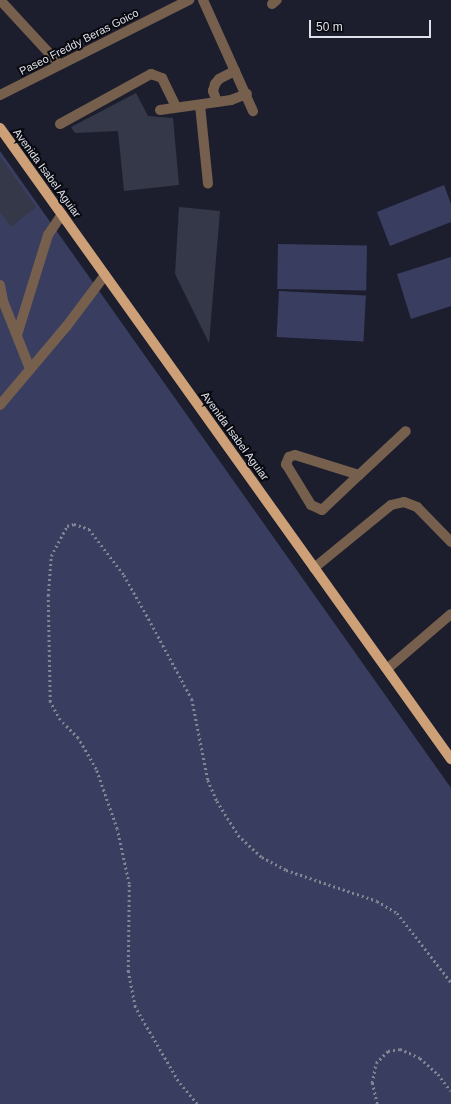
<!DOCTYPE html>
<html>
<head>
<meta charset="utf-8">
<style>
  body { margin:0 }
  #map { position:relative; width:451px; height:1104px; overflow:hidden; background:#1d1e2d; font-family:Helvetica,sans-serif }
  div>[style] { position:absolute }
  .green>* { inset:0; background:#393d60; transform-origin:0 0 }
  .building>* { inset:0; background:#353848 }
  .path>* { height:2.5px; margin-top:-1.25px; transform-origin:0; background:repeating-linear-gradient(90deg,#848592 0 2px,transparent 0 5px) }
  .minor>* { height:10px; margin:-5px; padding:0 5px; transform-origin:5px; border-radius:5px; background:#76604d }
  .major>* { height:10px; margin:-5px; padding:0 5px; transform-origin:5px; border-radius:5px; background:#cea078 }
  span { translate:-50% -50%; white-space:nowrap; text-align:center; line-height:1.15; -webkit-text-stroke:4px #08090f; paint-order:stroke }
  .street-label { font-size:11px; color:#dee0ea }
  .scale { position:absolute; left:309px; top:20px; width:122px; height:18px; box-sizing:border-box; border:2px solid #dee0ea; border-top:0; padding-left:5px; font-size:12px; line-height:14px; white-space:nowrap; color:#dee0ea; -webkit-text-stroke:3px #08090f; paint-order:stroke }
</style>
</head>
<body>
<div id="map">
  <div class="green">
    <div style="clip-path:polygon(0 151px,451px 788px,451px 1104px,0 1104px)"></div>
    <div style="clip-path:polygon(444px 185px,451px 204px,451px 222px,390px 246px,377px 212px)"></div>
    <div style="left:278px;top:244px;width:89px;height:45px;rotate:1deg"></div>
    <div style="clip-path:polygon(451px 257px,451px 306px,411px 319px,397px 274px)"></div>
    <div style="left:279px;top:291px;width:87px;height:46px;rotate:3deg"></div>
  </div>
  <div class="building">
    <div style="clip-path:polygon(136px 93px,148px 116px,173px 118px,179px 185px,124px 191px,118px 131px,75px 133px,71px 127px)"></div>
    <div style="clip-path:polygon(0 157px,36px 207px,11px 227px,0 212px)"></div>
    <div style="clip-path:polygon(179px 207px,220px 211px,209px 343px,175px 274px)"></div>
  </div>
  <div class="path">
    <div style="left:197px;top:1104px;width:30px;rotate:-130deg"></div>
    <div style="left:178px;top:1081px;width:86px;rotate:-120.2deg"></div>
    <div style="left:135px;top:1007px;width:36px;rotate:-101deg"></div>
    <div style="left:128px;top:972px;width:88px;rotate:-89.3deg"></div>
    <div style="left:129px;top:884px;width:56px;rotate:-102.3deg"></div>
    <div style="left:117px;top:829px;width:64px;rotate:-109.3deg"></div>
    <div style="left:96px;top:769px;width:36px;rotate:-120deg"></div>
    <div style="left:78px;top:738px;width:25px;rotate:-135deg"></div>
    <div style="left:60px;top:720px;width:21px;rotate:-119deg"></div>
    <div style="left:50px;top:702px;width:106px;rotate:-91.1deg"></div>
    <div style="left:48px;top:596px;width:40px;rotate:-85.7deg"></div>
    <div style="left:51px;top:556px;width:34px;rotate:-62deg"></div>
    <div style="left:67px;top:526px;width:7px;rotate:-16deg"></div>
    <div style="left:74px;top:524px;width:16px;rotate:18deg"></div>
    <div style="left:89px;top:529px;width:58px;rotate:52.7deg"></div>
    <div style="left:124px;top:575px;width:55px;rotate:60.6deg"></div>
    <div style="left:151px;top:623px;width:86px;rotate:61.7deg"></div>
    <div style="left:192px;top:699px;width:83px;rotate:78.8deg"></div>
    <div style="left:208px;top:780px;width:23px;rotate:67deg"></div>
    <div style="left:217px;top:801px;width:40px;rotate:58deg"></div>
    <div style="left:238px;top:835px;width:33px;rotate:43deg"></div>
    <div style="left:262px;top:857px;width:27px;rotate:28deg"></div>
    <div style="left:286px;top:870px;width:96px;rotate:18.8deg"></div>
    <div style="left:377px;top:901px;width:23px;rotate:31deg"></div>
    <div style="left:397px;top:913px;width:88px;rotate:52deg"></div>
    <div style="left:377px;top:1104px;width:22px;rotate:-103deg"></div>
    <div style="left:372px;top:1083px;width:20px;rotate:-79deg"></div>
    <div style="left:376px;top:1063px;width:17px;rotate:-45deg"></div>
    <div style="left:388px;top:1051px;width:12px;rotate:-9deg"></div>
    <div style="left:400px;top:1049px;width:22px;rotate:24deg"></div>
    <div style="left:420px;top:1058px;width:24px;rotate:42deg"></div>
    <div style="left:438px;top:1074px;width:21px;rotate:53deg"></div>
  </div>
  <div class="minor">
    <div style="left:0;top:0;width:88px;rotate:47.3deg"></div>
    <div style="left:203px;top:0;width:122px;rotate:65.8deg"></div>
    <div style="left:272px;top:4px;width:6px;rotate:-39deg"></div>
    <div style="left:0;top:95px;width:212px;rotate:-26.7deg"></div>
    <div style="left:217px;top:102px;width:12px;rotate:-110deg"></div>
    <div style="left:213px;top:91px;width:7px;rotate:-74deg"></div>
    <div style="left:215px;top:84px;width:6px;rotate:-51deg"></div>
    <div style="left:219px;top:79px;width:18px;rotate:-27deg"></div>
    <div style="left:200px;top:105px;width:79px;rotate:84.2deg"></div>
    <div style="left:160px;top:110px;width:72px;rotate:-8deg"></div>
    <div style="left:231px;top:100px;width:17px;rotate:-21deg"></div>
    <div style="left:60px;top:124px;width:104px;rotate:-28.8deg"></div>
    <div style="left:151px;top:74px;width:12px;rotate:20deg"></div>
    <div style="left:162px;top:78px;width:32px;rotate:64deg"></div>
    <div style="left:0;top:285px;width:16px;rotate:79deg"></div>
    <div style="left:3px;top:301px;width:73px;rotate:68.3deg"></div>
    <div style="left:17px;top:335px;width:105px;rotate:-72.8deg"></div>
    <div style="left:48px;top:235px;width:25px;rotate:-56deg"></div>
    <div style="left:0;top:405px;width:102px;rotate:-49.8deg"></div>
    <div style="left:66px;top:327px;width:65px;rotate:-53.1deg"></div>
    <div style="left:359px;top:475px;width:67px;rotate:-162.6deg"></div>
    <div style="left:295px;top:455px;width:6px;rotate:162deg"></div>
    <div style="left:289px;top:457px;width:8px;rotate:113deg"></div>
    <div style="left:286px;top:464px;width:48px;rotate:58.6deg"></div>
    <div style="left:311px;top:505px;width:12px;rotate:24deg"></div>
    <div style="left:322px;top:510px;width:51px;rotate:-43.4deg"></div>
    <div style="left:359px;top:475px;width:64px;rotate:-43.1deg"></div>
    <div style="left:314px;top:568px;width:99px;rotate:-39.3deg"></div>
    <div style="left:391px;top:505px;width:13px;rotate:-13deg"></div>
    <div style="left:404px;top:502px;width:14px;rotate:21deg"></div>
    <div style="left:417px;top:507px;width:49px;rotate:45.8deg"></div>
    <div style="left:387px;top:669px;width:84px;rotate:-40.7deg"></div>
  </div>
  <div class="major">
    <div style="left:0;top:128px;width:776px;rotate:54.45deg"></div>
  </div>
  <div class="street-label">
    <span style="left:79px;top:42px;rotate:-27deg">Paseo Freddy Beras Goico</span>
    <span style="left:47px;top:173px;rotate:54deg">Avenida Isabel Aguiar</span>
    <span style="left:235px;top:436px;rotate:54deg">Avenida Isabel Aguiar</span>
  </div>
  <div class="scale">50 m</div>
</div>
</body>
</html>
